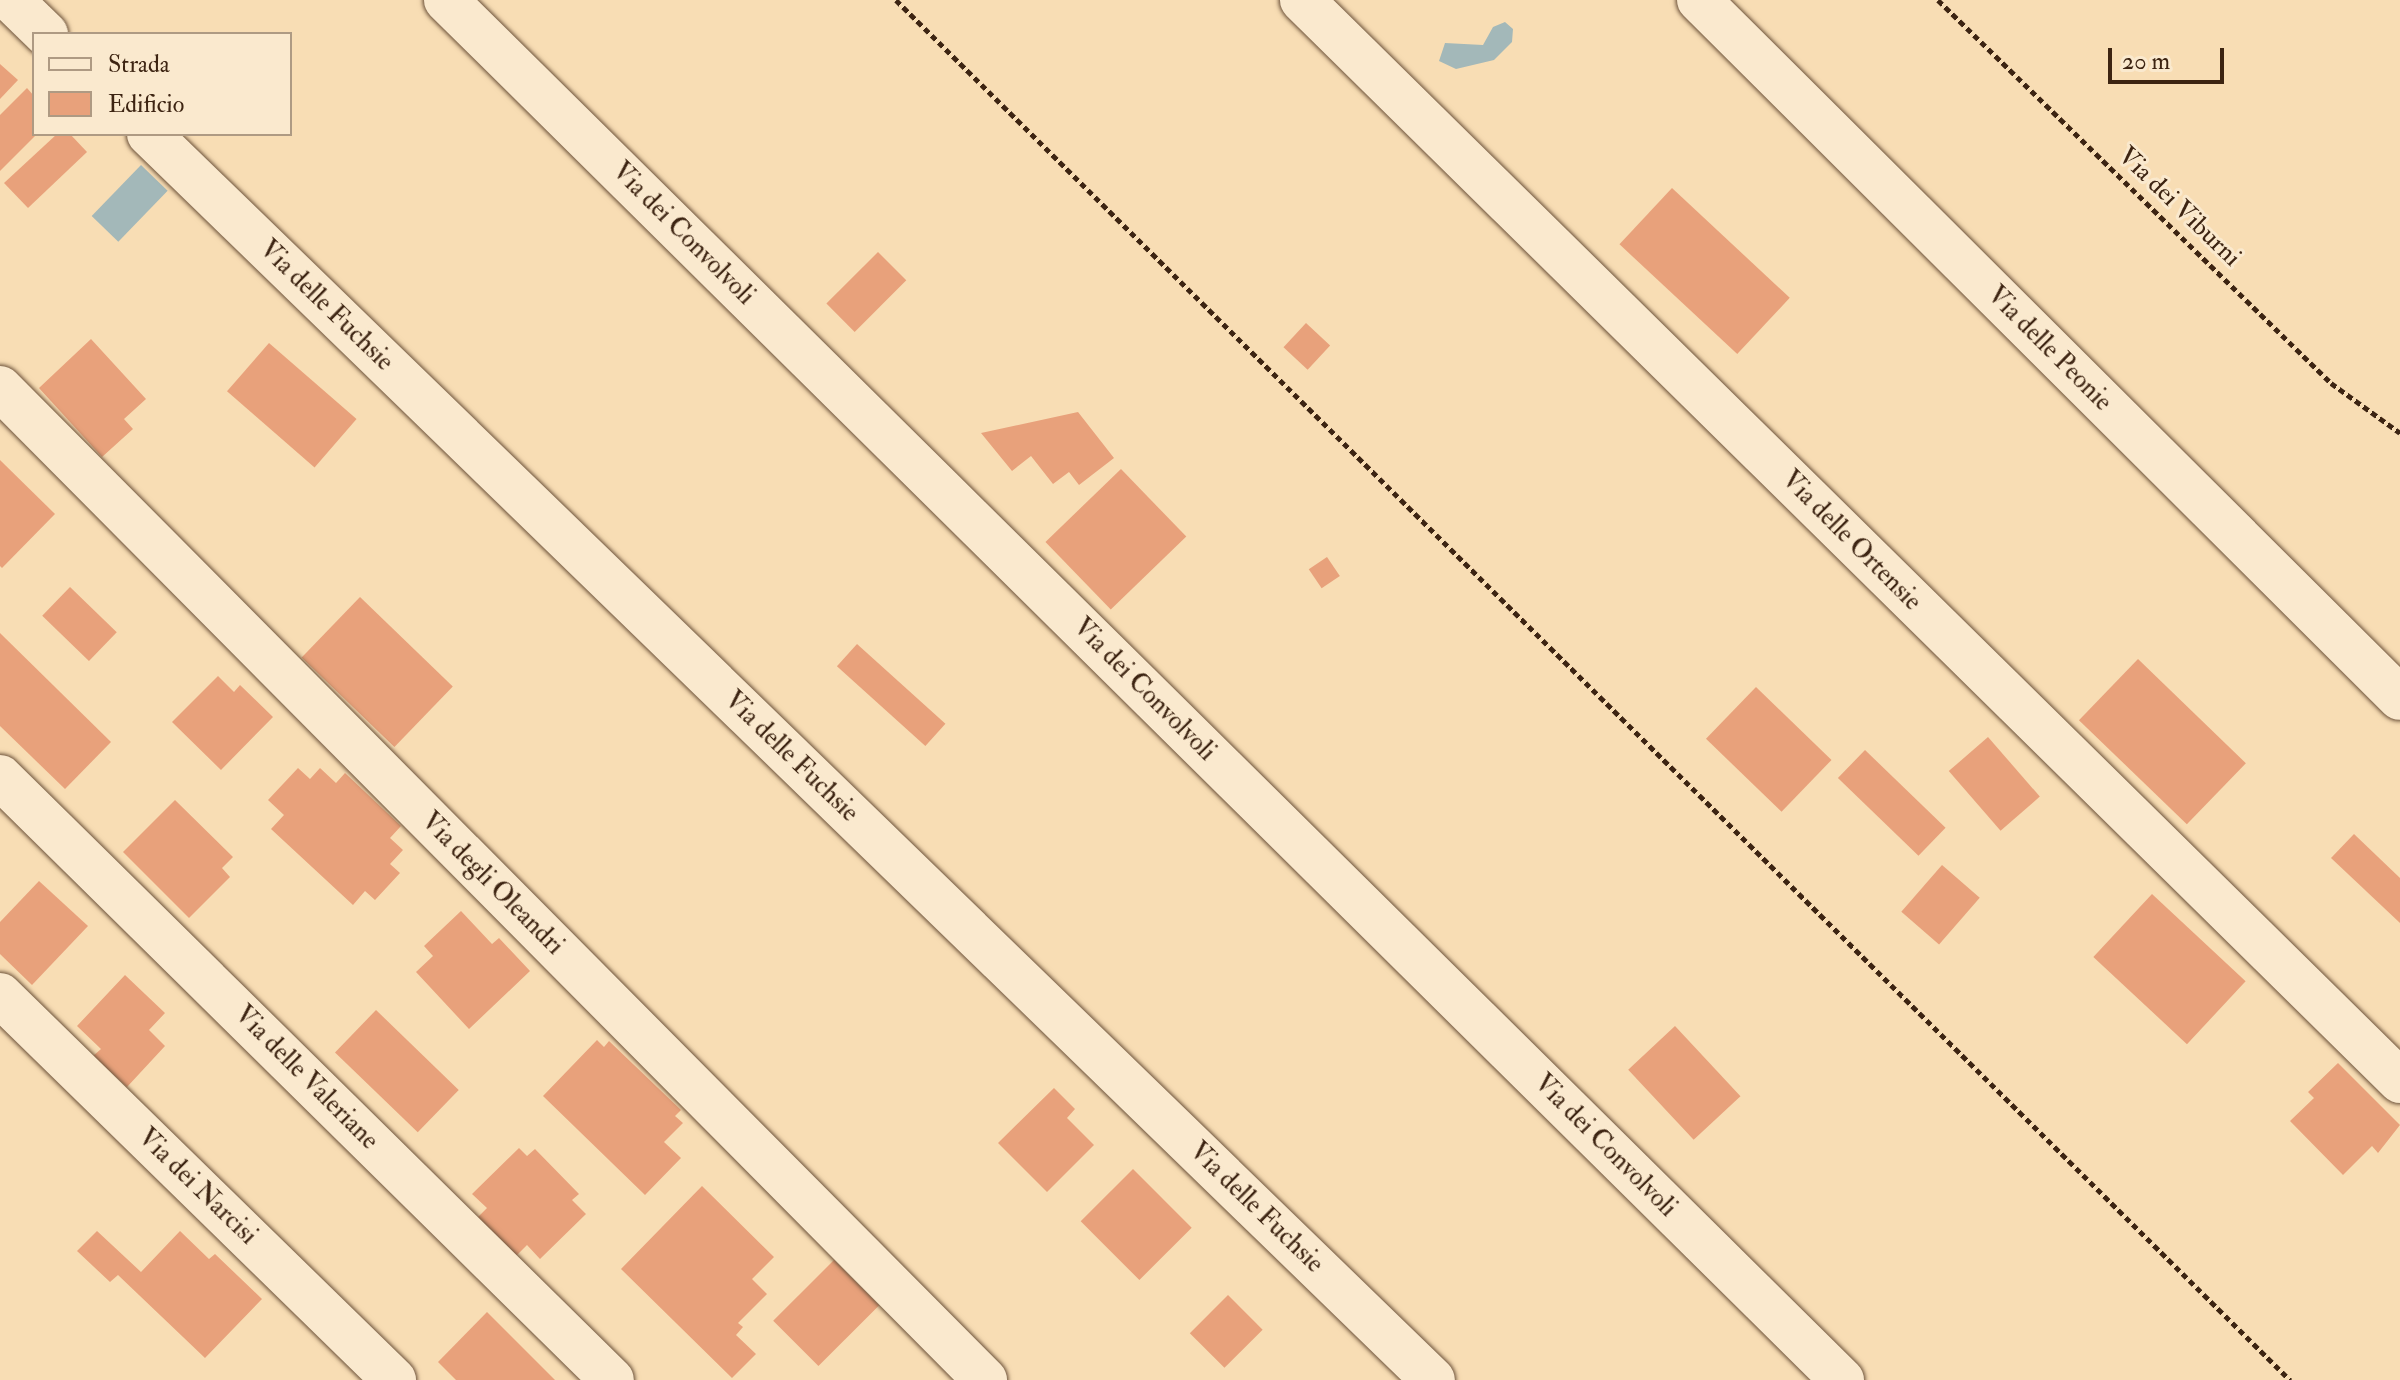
<!DOCTYPE html>
<html>
<head>
<meta charset="utf-8">
<style>
  body { margin:0 }
  #map { position:relative; width:2400px; height:1380px; overflow:hidden; background:#f8ddb4; font-family:"IM FELL Double Pica",serif }
  div>[style] { position:absolute }
  .water>* { inset:0; background:#a3b8b9; transform-origin:0 0 }
  .building>* { inset:0; background:#e8a17b; transform-origin:0 0 }
  .path>* { height:5px; margin-top:-2.5px; transform-origin:0; background:repeating-linear-gradient(90deg,#3d2412 0 6px,transparent 0 10px) }
  .roads { filter:drop-shadow(0 0 2px #6c523a) drop-shadow(0 0 2px #6c523a) }
  .minor>* { height:44px; margin:-22px; padding:0 22px; transform-origin:22px; border-radius:22px; background:#fae9ce }
  span { translate:-50% -50%; white-space:nowrap; text-align:center; line-height:1.15; -webkit-text-stroke:6px #fae9ce; paint-order:stroke }
  .street-label { font-size:26px; color:#3d2412 }
  .legend { position:absolute; left:32px; top:32px; width:260px; height:104px; box-sizing:border-box; background:#fae9ce; border:2px solid #ae9a83; margin:0; padding:10px 14px; list-style:none; font-size:24px; color:#3d2412 }
  .legend li { display:flex; align-items:center; gap:16px; height:40px }
  .legend b { width:40px; border:2px solid #ae9a83 }
  .scale { position:absolute; left:2108px; top:48px; width:116px; height:36px; box-sizing:border-box; border:4px solid #3d2412; border-top:0; padding-left:10px; font-size:24px; line-height:28px; white-space:nowrap; color:#3d2412; -webkit-text-stroke:6px #fae9ce; paint-order:stroke }
</style>
</head>
<body>
<div id="map">
  <div class="water">
    <div style="clip-path:polygon(1505px 22px,1513px 29px,1512px 42px,1494px 60px,1456px 69px,1439px 61px,1445px 43px,1483px 45px,1493px 27px)"></div>
    <div style="left:141px;top:165px;width:37px;height:71px;rotate:44deg"></div>
  </div>
  <div class="building">
    <div style="clip-path:polygon(0 64px,18px 80px,0 99px)"></div>
    <div style="clip-path:polygon(27px 88px,34px 96px,37px 134px,0 171px,0 115px)"></div>
    <div style="clip-path:polygon(57px 134px,70px 134px,87px 152px,28px 208px,4px 183px)"></div>
    <div style="left:1672px;top:188px;width:161px;height:77px;rotate:43deg"></div>
    <div style="left:878px;top:252px;width:40px;height:73px;rotate:45deg"></div>
    <div style="left:1306px;top:323px;width:33px;height:33px;rotate:43deg"></div>
    <div style="clip-path:polygon(91px 339px,146px 399px,124px 419px,133px 429px,102px 457px,39px 388px)"></div>
    <div style="left:269px;top:343px;width:116px;height:64px;rotate:41deg"></div>
    <div style="clip-path:polygon(1078px 412px,1114px 458px,1079px 485px,1069px 472px,1053px 484px,1031px 456px,1012px 471px,981px 433px)"></div>
    <div style="clip-path:polygon(0 460px,55px 514px,2px 568px,0 566px)"></div>
    <div style="left:1121px;top:469px;width:94px;height:105px;rotate:46deg"></div>
    <div style="left:1327px;top:557px;width:23px;height:22px;rotate:56deg"></div>
    <div style="left:70px;top:587px;width:65px;height:40px;rotate:44deg"></div>
    <div style="left:360px;top:597px;width:129px;height:84px;rotate:44deg"></div>
    <div style="clip-path:polygon(0 633px,111px 742px,65px 789px,0 726px)"></div>
    <div style="left:857px;top:644px;width:119px;height:30px;rotate:42deg"></div>
    <div style="left:2138px;top:659px;width:150px;height:85px;rotate:44deg"></div>
    <div style="clip-path:polygon(218px 676px,234px 692px,240px 685px,273px 717px,221px 770px,172px 722px)"></div>
    <div style="left:1756px;top:687px;width:105px;height:72px;rotate:44deg"></div>
    <div style="left:1988px;top:737px;width:79px;height:52px;rotate:49deg"></div>
    <div style="left:1865px;top:750px;width:112px;height:39px;rotate:44deg"></div>
    <div style="clip-path:polygon(298px 768px,310px 779px,320px 768px,336px 783px,345px 773px,401px 826px,390px 838px,403px 850px,390px 864px,400px 873px,375px 900px,365px 891px,353px 905px,271px 829px,284px 815px,268px 800px)"></div>
    <div style="clip-path:polygon(175px 800px,233px 857px,222px 868px,230px 877px,189px 918px,123px 852px)"></div>
    <div style="clip-path:polygon(2354px 834px,2400px 878px,2400px 923px,2331px 858px)"></div>
    <div style="left:1942px;top:865px;width:50px;height:62px;rotate:41deg"></div>
    <div style="clip-path:polygon(39px 881px,88px 926px,32px 985px,0 954px,0 922px)"></div>
    <div style="left:2152px;top:894px;width:128px;height:86px;rotate:43deg"></div>
    <div style="clip-path:polygon(461px 911px,492px 944px,499px 938px,530px 971px,469px 1029px,416px 972px,433px 956px,424px 946px)"></div>
    <div style="clip-path:polygon(125px 975px,165px 1013px,149px 1030px,165px 1046px,127px 1087px,93px 1056px,101px 1049px,77px 1026px)"></div>
    <div style="left:376px;top:1010px;width:115px;height:59px;rotate:44deg"></div>
    <div style="left:1675px;top:1026px;width:96px;height:64px;rotate:47deg"></div>
    <div style="clip-path:polygon(597px 1040px,604px 1047px,609px 1041px,681px 1110px,675px 1116px,683px 1123px,664px 1142px,681px 1158px,645px 1195px,543px 1096px)"></div>
    <div style="clip-path:polygon(2338px 1063px,2400px 1125px,2378px 1153px,2372px 1146px,2343px 1175px,2290px 1121px,2314px 1098px,2308px 1092px)"></div>
    <div style="clip-path:polygon(1054px 1088px,1075px 1109px,1067px 1118px,1094px 1145px,1047px 1192px,998px 1143px)"></div>
    <div style="clip-path:polygon(519px 1148px,527px 1156px,535px 1149px,579px 1194px,572px 1200px,586px 1214px,540px 1259px,527px 1245px,515px 1257px,477px 1218px,487px 1208px,472px 1194px)"></div>
    <div style="left:1133px;top:1169px;width:83px;height:74px;rotate:45deg"></div>
    <div style="clip-path:polygon(702px 1186px,774px 1257px,752px 1279px,767px 1294px,738px 1323px,743px 1327px,736px 1335px,756px 1354px,732px 1378px,621px 1269px)"></div>
    <div style="clip-path:polygon(97px 1231px,141px 1272px,180px 1231px,209px 1259px,215px 1254px,262px 1299px,205px 1358px,118px 1275px,110px 1282px,77px 1251px)"></div>
    <div style="left:834px;top:1260px;width:64px;height:86px;rotate:45deg"></div>
    <div style="left:1228px;top:1295px;width:49px;height:54px;rotate:45deg"></div>
    <div style="clip-path:polygon(487px 1312px,555px 1380px,456px 1380px,438px 1362px)"></div>
  </div>
  <div class="path">
    <div style="left:896px;top:0;width:1962px;rotate:44.71deg"></div>
    <div style="left:1938px;top:0;width:549px;rotate:44.26deg"></div>
    <div style="left:2331px;top:383px;width:85px;rotate:35.9deg"></div>
  </div>
  <div class="roads">
    <div class="minor">
      <div style="left:11px;top:0;width:49px;rotate:44.2deg"></div>
      <div style="left:446px;top:0;width:1963px;rotate:44.67deg"></div>
      <div style="left:1302px;top:0;width:1541px;rotate:44.55deg"></div>
      <div style="left:1699px;top:0;width:989px;rotate:44.88deg"></div>
      <div style="left:149px;top:134px;width:1789px;rotate:44.14deg"></div>
      <div style="left:0;top:388px;width:1398px;rotate:45.2deg"></div>
      <div style="left:0;top:777px;width:859px;rotate:44.58deg"></div>
      <div style="left:0;top:995px;width:551px;rotate:44.34deg"></div>
    </div>
  </div>
  <div class="street-label">
    <span style="left:2179px;top:207px;rotate:44deg">Via dei Viburni</span>
    <span style="left:683px;top:234px;rotate:45deg">Via dei Convolvoli</span>
    <span style="left:326px;top:306px;rotate:44deg">Via delle Fuchsie</span>
    <span style="left:2049px;top:349px;rotate:45deg">Via delle Peonie</span>
    <span style="left:1851px;top:541px;rotate:45deg">Via delle Ortensie</span>
    <span style="left:1144px;top:690px;rotate:45deg">Via dei Convolvoli</span>
    <span style="left:791px;top:757px;rotate:44deg">Via delle Fuchsie</span>
    <span style="left:492px;top:884px;rotate:45deg">Via degli Oleandri</span>
    <span style="left:306px;top:1078px;rotate:45deg">Via delle Valeriane</span>
    <span style="left:1605px;top:1146px;rotate:45deg">Via dei Convolvoli</span>
    <span style="left:197px;top:1187px;rotate:44deg">Via dei Narcisi</span>
    <span style="left:1256px;top:1208px;rotate:44deg">Via delle Fuchsie</span>
  </div>
  <ul class="legend">
  <li><b style="height:10px;background:#fae9ce"></b>Strada</li>
  <li><b style="height:22px;background:#e8a17b"></b>Edificio</li>
  </ul>
  <div class="scale">20 m</div>
</div>
</body>
</html>
